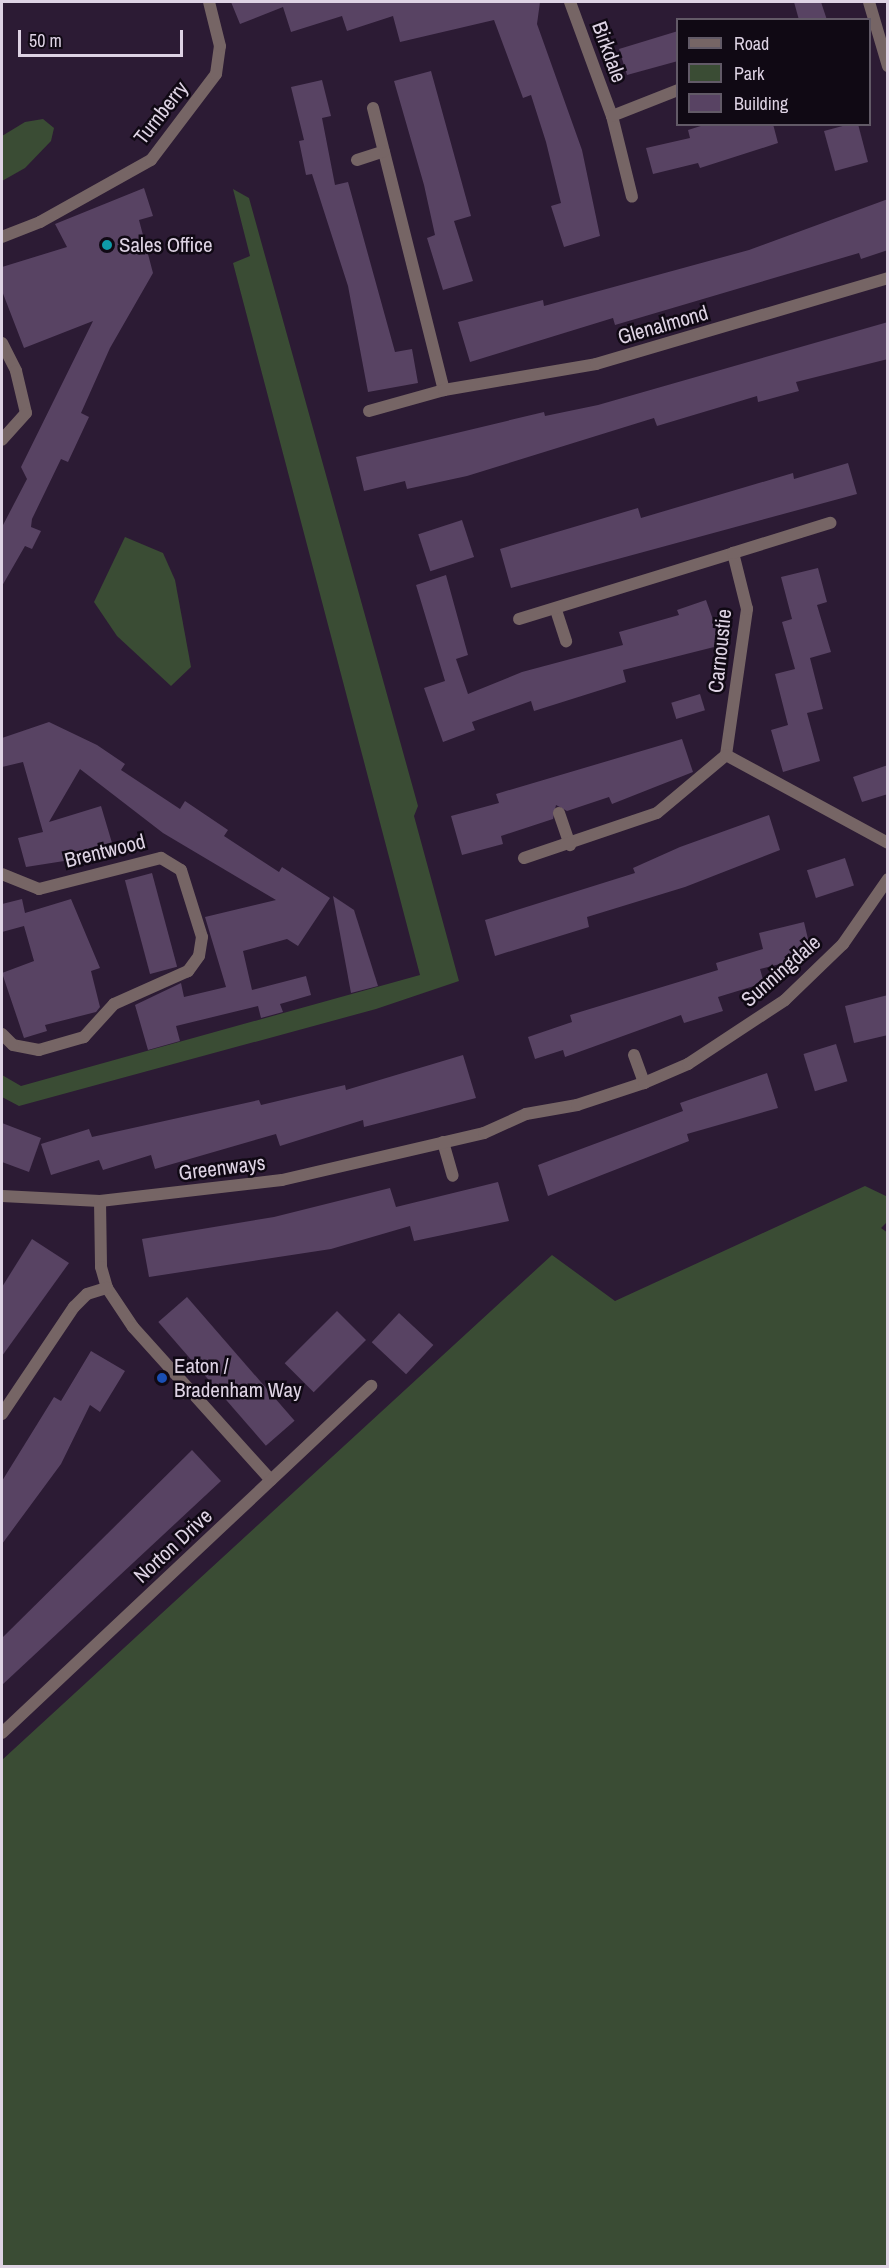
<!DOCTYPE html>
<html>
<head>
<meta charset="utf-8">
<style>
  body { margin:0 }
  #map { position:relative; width:889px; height:2268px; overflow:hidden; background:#2c1b34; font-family:"Archivo Narrow",sans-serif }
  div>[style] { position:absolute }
  .green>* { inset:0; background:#3a4c34 }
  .building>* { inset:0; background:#584363; transform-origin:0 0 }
  .minor>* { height:12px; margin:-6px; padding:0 6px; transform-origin:6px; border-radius:6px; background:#766565 }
  .dots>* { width:16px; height:16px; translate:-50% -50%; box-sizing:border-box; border:3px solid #100914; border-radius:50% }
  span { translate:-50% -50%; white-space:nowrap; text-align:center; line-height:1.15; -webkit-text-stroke:5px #100914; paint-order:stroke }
  .street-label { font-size:21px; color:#ded3e4 }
  .poi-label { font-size:21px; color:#ded3e4 }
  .left { translate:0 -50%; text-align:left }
  .frame { position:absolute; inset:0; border:3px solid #ded3e4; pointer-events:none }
  .legend { position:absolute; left:676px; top:18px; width:195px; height:108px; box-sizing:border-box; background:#100914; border:2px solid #625a67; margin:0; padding:8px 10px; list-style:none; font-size:18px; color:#ded3e4 }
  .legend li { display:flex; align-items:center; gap:12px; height:30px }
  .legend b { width:30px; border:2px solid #625a67 }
  .scale { position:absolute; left:18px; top:30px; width:165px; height:27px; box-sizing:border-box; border:3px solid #ded3e4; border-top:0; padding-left:8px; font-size:18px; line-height:21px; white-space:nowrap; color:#ded3e4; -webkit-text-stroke:4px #100914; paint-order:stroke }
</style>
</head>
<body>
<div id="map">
  <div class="green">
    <div style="clip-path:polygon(43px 119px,54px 128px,51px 141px,25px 168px,2px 181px,2px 136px,25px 122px)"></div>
    <div style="clip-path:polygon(233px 189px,249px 198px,418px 806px,414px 816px,459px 981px,376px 1009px,19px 1106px,2px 1097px,2px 1075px,21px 1086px,420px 975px,233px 263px,250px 256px)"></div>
    <div style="clip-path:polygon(125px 537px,163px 553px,175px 580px,191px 667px,171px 686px,117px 636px,94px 602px)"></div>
    <div style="clip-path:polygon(865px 1186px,888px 1197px,887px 1222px,881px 1228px,888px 1233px,887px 2266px,2px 2266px,2px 1760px,552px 1255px,615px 1301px)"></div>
  </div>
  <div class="building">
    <div style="clip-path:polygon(231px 2px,540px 2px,537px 24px,582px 150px,600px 236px,564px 247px,551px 206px,561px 203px,546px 142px,531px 95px,523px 98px,494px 20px,400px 42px,393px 16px,347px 31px,342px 16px,291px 32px,283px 7px,240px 24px)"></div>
    <div style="clip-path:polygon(794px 2px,821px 2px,827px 20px,799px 20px)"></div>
    <div style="clip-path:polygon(678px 31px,678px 61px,627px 75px,619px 49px)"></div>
    <div style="clip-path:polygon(431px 71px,471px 216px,454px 221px,473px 281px,443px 290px,427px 238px,435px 235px,424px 185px,394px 81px)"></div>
    <div style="clip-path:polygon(322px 80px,331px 116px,322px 118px,335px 185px,348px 182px,395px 352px,412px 349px,418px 383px,368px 392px,348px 286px,312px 174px,306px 175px,299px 141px,304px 140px,291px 87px)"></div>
    <div style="clip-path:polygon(707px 124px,773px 124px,778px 143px,700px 168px,698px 163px,653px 174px,646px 148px,690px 138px,688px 130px)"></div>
    <div style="clip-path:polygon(850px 124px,858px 124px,868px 162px,835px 171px,824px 131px)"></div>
    <div style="clip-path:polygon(144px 188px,153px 216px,139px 220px,153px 273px,110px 348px,81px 413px,89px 417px,68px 462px,61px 459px,32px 519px,31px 527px,41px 531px,32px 549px,25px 546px,2px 586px,2px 527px,27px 479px,21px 467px,93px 321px,24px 348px,2px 291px,2px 267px,67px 247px,55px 224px)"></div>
    <div style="clip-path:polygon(888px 199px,888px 250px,861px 259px,859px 253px,615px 325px,613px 318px,470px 362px,458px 322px,543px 300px,544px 306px,749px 250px)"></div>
    <div style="clip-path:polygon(888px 322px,888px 359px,796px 382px,799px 391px,758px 402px,757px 396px,657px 426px,654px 418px,467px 476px,407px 489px,405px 481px,364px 491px,356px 457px,544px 412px,545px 416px,598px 405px)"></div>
    <div style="clip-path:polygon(848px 463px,857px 494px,511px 588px,500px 549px,638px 508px,641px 518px,793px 473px,794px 479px)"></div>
    <div style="left:462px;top:520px;width:39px;height:46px;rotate:72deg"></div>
    <div style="clip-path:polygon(818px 568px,827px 602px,817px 605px,831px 652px,810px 658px,823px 709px,807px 713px,820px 761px,783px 772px,771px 730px,788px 725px,775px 674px,795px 669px,782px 622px,792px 619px,781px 577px)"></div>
    <div style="clip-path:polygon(446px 575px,468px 655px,456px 659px,468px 694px,522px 672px,623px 645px,619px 632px,679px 615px,677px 610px,706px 600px,722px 645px,623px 670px,626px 682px,534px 711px,531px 701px,472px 722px,475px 730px,443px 742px,424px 688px,445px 681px,416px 585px)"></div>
    <div style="left:700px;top:694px;width:17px;height:30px;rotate:73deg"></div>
    <div style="clip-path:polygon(49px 722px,97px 745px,125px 764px,121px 770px,180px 809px,185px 801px,228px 830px,224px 836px,279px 872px,282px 867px,330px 898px,298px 946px,287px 939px,243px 951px,252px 990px,306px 976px,311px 995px,280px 1004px,283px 1012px,261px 1018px,258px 1006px,176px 1026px,180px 1041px,148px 1050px,135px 1005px,181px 983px,184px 997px,226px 987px,205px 917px,276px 900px,163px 833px,80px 769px,49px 822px,101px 806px,115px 853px,26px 867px,18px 838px,43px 832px,23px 762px,2px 767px,2px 738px)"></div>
    <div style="clip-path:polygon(682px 739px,693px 772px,612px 804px,609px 797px,567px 811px,556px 805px,553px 819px,501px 836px,503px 844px,462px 855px,451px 816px,499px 803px,496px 794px)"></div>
    <div style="clip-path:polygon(888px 765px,888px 794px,862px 802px,853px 777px)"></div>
    <div style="clip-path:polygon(769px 815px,780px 850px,685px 887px,587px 917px,589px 927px,495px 956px,485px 920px,635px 873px,633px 868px,680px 847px)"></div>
    <div style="left:845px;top:858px;width:29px;height:40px;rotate:72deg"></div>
    <div style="left:152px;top:873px;width:97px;height:28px;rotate:75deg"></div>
    <div style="clip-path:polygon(333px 896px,354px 910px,378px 986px,351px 993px)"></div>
    <div style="clip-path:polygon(22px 899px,25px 913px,71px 899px,100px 968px,91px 971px,100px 1007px,96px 1012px,45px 1025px,47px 1031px,24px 1038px,2px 973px,34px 961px,24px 926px,2px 932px,2px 904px)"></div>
    <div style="clip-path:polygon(804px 922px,812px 956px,760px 969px,764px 983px,718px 997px,723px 1011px,684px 1023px,681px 1015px,565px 1057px,563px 1050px,535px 1059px,528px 1037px,572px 1022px,570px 1015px,718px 970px,716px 963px,763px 949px,759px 933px)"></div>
    <div style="clip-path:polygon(888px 995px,888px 1035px,854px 1043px,845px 1006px)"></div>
    <div style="left:836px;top:1044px;width:39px;height:34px;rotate:73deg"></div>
    <div style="clip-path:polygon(463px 1055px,476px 1098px,364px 1127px,363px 1120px,280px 1146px,276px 1134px,155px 1169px,151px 1155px,103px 1170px,99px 1160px,51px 1175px,41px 1144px,89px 1129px,92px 1137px,259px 1100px,261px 1105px,345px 1085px,346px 1090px)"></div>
    <div style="clip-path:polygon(767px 1073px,778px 1108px,687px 1134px,689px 1141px,548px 1196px,538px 1165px,683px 1111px,680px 1103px)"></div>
    <div style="clip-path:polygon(2px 1123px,41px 1138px,29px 1172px,2px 1162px)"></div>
    <div style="clip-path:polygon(498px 1182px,509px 1221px,414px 1241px,410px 1226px,331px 1249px,149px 1277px,142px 1239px,274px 1217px,390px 1188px,396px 1207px)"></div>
    <div style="clip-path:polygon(32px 1239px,69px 1263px,2px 1356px,2px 1287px)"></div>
    <div style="left:187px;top:1297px;width:164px;height:38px;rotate:49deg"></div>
    <div style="left:337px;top:1311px;width:41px;height:74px;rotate:45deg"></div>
    <div style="left:399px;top:1313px;width:47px;height:40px;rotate:43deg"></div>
    <div style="clip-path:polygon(91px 1351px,125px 1371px,100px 1412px,90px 1405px,61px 1464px,2px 1544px,2px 1481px,54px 1397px,61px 1401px)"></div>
    <div style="clip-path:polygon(192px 1450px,221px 1481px,2px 1685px,2px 1638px)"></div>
  </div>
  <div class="minor">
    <div style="left:570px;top:2px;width:121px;rotate:69.8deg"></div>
    <div style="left:612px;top:116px;width:83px;rotate:76.1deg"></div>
    <div style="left:869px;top:2px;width:67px;rotate:73.5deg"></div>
    <div style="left:373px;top:108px;width:291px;rotate:75.9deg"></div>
    <div style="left:612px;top:116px;width:71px;rotate:-21.5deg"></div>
    <div style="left:357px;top:160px;width:28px;rotate:-18deg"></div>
    <div style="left:2px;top:237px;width:41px;rotate:-21.5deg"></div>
    <div style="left:40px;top:222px;width:127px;rotate:-29.2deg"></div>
    <div style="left:151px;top:160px;width:108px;rotate:-52.9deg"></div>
    <div style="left:216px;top:74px;width:28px;rotate:-82deg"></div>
    <div style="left:220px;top:46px;width:45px;rotate:-104deg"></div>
    <div style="left:2px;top:343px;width:31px;rotate:63deg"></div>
    <div style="left:16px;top:371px;width:43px;rotate:76.6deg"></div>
    <div style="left:26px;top:413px;width:36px;rotate:132deg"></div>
    <div style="left:369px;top:411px;width:78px;rotate:-15.6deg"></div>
    <div style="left:444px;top:390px;width:154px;rotate:-9.7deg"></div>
    <div style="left:596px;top:364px;width:304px;rotate:-16.4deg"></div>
    <div style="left:556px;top:610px;width:33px;rotate:72deg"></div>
    <div style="left:519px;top:619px;width:224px;rotate:-17.1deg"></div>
    <div style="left:726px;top:755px;width:148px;rotate:-81.8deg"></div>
    <div style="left:747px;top:609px;width:58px;rotate:-104deg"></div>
    <div style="left:733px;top:553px;width:102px;rotate:-17.2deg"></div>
    <div style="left:559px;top:813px;width:34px;rotate:71deg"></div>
    <div style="left:524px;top:858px;width:140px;rotate:-18.7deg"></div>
    <div style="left:657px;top:813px;width:90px;rotate:-40deg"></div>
    <div style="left:726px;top:755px;width:184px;rotate:28.5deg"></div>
    <div style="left:2px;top:874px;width:40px;rotate:22deg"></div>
    <div style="left:39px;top:889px;width:126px;rotate:-14.3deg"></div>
    <div style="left:161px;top:858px;width:23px;rotate:31deg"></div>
    <div style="left:181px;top:870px;width:70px;rotate:72.6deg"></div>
    <div style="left:202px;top:937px;width:19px;rotate:99deg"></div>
    <div style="left:199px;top:956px;width:19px;rotate:126deg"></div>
    <div style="left:188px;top:971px;width:81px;rotate:156deg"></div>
    <div style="left:114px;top:1004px;width:45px;rotate:132.3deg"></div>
    <div style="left:84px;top:1037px;width:47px;rotate:163.9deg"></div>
    <div style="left:39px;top:1050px;width:26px;rotate:-169deg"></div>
    <div style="left:13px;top:1045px;width:16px;rotate:-135deg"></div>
    <div style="left:634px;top:1055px;width:30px;rotate:70deg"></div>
    <div style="left:443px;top:1142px;width:35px;rotate:74deg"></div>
    <div style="left:2px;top:1196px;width:98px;rotate:2.9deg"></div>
    <div style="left:100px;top:1201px;width:183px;rotate:-6.6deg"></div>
    <div style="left:282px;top:1180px;width:207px;rotate:-13.1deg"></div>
    <div style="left:484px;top:1133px;width:46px;rotate:-24.3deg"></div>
    <div style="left:526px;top:1114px;width:52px;rotate:-10deg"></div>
    <div style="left:577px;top:1105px;width:71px;rotate:-18.2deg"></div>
    <div style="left:644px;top:1083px;width:48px;rotate:-23.4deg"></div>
    <div style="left:688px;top:1064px;width:116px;rotate:-33.4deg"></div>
    <div style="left:785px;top:1000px;width:81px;rotate:-44deg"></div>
    <div style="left:843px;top:944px;width:79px;rotate:-55.3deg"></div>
    <div style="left:100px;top:1201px;width:66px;rotate:89.1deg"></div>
    <div style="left:101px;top:1267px;width:22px;rotate:74deg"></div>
    <div style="left:107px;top:1288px;width:47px;rotate:56.3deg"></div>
    <div style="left:133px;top:1327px;width:206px;rotate:48deg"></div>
    <div style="left:2px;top:1414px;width:129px;rotate:-56.1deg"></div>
    <div style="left:74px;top:1307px;width:18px;rotate:-45deg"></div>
    <div style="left:87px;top:1294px;width:21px;rotate:-17deg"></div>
    <div style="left:2px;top:1733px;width:507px;rotate:-43.24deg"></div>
  </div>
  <div class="dots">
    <div style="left:107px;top:245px;background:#0f9aa8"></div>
    <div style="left:162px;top:1378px;background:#1a4fb4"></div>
  </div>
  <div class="street-label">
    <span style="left:609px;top:52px;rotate:70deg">Birkdale</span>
    <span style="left:161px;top:113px;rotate:-52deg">Turnberry</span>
    <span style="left:663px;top:325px;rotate:-16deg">Glenalmond</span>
    <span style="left:720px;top:651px;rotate:-84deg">Carnoustie</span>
    <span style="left:105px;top:851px;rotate:-14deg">Brentwood</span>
    <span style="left:781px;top:971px;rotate:-41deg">Sunningdale</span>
    <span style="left:222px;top:1168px;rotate:-7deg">Greenways</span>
    <span style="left:173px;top:1546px;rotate:-43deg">Norton Drive</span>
  </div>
  <div class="poi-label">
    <span class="left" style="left:119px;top:245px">Sales Office</span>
    <span class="left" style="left:174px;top:1378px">Eaton /<br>Bradenham Way</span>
  </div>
  <div class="frame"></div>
  <ul class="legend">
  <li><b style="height:8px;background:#766565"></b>Road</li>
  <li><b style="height:16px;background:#3a4c34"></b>Park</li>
  <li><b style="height:16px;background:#584363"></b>Building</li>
  </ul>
  <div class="scale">50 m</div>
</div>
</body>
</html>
